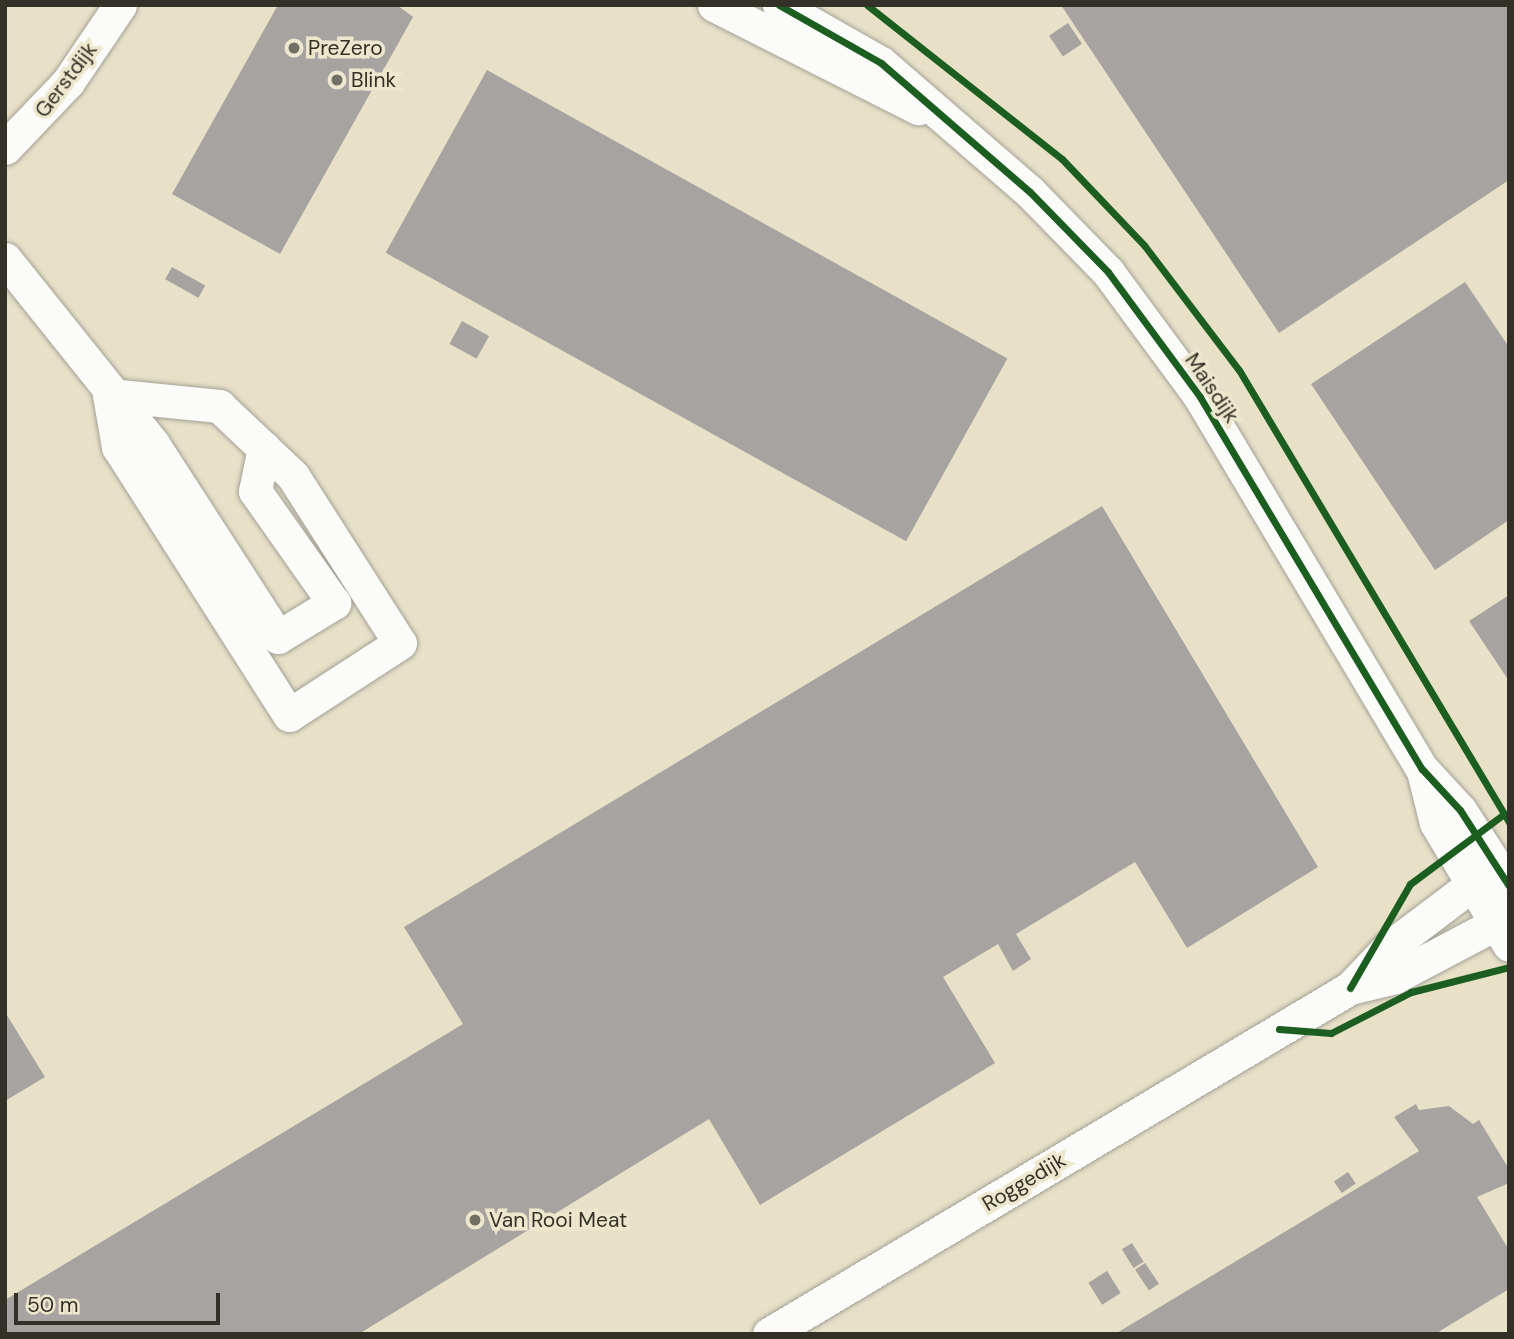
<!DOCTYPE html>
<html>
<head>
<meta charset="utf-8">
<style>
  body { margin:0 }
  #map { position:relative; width:1514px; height:1339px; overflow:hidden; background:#e7e3d5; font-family:"DM Sans",sans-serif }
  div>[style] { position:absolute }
  .built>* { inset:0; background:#e8e1c8; transform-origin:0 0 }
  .building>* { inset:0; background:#a7a3a1; transform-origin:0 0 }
  .roads { filter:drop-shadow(0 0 2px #a4a196) drop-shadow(0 0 2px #a4a196) }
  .minor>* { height:33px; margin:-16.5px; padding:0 16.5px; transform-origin:16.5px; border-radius:16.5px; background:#fbfbf9 }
  .cycleway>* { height:7px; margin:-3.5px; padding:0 3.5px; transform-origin:3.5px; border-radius:3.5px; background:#1b5e20 }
  .dots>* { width:19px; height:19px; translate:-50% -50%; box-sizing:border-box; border:4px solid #eee7ce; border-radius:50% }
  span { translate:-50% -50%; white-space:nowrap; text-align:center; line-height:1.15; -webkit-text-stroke:7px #eee7ce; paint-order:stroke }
  .poi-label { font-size:21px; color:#333127 }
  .left { translate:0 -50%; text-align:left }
  .street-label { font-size:21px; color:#333127 }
  .frame { position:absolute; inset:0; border:7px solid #333127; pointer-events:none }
  .scale { position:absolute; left:14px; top:1293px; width:206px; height:32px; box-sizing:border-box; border:4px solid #333127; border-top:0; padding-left:9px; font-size:21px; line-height:24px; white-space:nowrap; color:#333127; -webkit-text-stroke:5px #eee7ce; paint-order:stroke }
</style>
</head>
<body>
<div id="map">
  <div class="built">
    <div style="left:5px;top:5px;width:1504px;height:1329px"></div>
  </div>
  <div class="building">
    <div style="clip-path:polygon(278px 5px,397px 5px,413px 17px,280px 254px,172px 194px)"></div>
    <div style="clip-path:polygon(1061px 5px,1509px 5px,1509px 180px,1279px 333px)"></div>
    <div style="left:1068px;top:23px;width:25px;height:23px;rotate:56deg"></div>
    <div style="left:487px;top:70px;width:595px;height:209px;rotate:29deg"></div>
    <div style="left:172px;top:267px;width:38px;height:14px;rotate:29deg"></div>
    <div style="clip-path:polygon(1465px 282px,1509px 347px,1509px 520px,1435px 570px,1311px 384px)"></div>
    <div style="left:462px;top:321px;width:31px;height:26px;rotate:29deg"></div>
    <div style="clip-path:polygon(1102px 506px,1318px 867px,1187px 948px,1135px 862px,1016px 934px,1031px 959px,1013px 971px,998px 944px,943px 977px,995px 1063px,760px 1205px,709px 1119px,362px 1332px,5px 1334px,5px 1300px,463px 1024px,404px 927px)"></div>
    <div style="clip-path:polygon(1509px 595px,1509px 681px,1469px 621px)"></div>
    <div style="clip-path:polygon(5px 1012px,45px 1077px,5px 1101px)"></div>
    <div style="clip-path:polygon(1416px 1104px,1419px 1110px,1449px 1106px,1473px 1124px,1479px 1120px,1509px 1169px,1509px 1183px,1477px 1197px,1509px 1250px,1509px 1289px,1435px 1334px,1115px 1334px,1419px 1151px,1394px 1117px)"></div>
    <div style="left:1348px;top:1172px;width:14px;height:17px;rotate:56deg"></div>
    <div style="left:1132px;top:1243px;width:22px;height:12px;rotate:58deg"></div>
    <div style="left:1145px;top:1263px;width:25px;height:12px;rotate:56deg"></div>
    <div style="left:1107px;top:1271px;width:26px;height:22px;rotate:58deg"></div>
  </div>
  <div class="roads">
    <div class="minor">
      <div style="left:714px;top:5px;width:229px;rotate:26.8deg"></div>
      <div style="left:779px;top:5px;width:117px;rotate:29.6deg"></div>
      <div style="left:881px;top:63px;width:197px;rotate:40.9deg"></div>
      <div style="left:1030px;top:192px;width:112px;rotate:45.7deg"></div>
      <div style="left:1108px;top:272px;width:155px;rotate:53.6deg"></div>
      <div style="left:1200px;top:397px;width:433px;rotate:59.2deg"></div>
      <div style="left:1422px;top:769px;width:56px;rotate:47.2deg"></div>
      <div style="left:1460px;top:810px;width:90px;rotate:57.2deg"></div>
      <div style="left:5px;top:148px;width:91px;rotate:-46.3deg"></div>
      <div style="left:68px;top:82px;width:93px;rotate:-56deg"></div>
      <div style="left:5px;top:259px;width:237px;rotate:51.3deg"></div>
      <div style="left:153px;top:444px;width:230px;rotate:57.1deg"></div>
      <div style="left:278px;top:637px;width:66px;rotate:-31.3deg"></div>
      <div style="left:334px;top:603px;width:137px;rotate:-125.2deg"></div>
      <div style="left:255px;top:491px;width:44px;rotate:-78.2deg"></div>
      <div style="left:109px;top:395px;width:111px;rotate:5.7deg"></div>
      <div style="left:219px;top:406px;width:102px;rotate:43.4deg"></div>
      <div style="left:293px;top:476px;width:198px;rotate:57.4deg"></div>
      <div style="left:400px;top:643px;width:132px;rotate:147deg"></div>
      <div style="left:289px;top:715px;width:318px;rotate:-122.5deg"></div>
      <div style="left:118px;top:447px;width:53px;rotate:-99.8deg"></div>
      <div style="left:1424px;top:775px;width:49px;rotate:76deg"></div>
      <div style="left:1436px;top:823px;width:142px;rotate:59.1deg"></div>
      <div style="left:1350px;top:988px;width:46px;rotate:-13.7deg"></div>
      <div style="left:1395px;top:977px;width:113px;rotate:-27.9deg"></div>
      <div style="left:1495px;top:924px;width:20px;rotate:-63deg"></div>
      <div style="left:769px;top:1334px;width:676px;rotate:-30.77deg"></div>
      <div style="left:1350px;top:988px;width:54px;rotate:-46.5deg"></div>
      <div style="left:1387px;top:949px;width:108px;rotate:-37.1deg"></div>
      <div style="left:1473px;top:884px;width:36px;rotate:9deg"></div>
    </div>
  </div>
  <div class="cycleway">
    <div style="left:779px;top:5px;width:117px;rotate:29.6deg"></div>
    <div style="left:881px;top:63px;width:197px;rotate:40.9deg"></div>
    <div style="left:1030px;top:192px;width:112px;rotate:45.7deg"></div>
    <div style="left:1108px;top:272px;width:155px;rotate:53.6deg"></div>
    <div style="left:1200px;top:397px;width:433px;rotate:59.2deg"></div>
    <div style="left:1422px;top:769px;width:56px;rotate:47.2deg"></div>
    <div style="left:1460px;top:810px;width:90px;rotate:57.2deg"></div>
    <div style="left:867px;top:5px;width:248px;rotate:38.3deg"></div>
    <div style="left:1062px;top:159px;width:119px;rotate:46.4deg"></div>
    <div style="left:1144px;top:245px;width:157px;rotate:52.8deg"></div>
    <div style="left:1239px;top:370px;width:527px;rotate:59.15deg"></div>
    <div style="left:1350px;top:988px;width:120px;rotate:-60deg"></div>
    <div style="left:1410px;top:884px;width:117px;rotate:-36.7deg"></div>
    <div style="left:1279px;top:1029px;width:52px;rotate:4.4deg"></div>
    <div style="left:1331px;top:1033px;width:90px;rotate:-27.1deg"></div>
    <div style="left:1411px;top:992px;width:101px;rotate:-14.3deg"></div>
  </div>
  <div class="dots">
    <div style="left:294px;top:48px;background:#726f64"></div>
    <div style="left:337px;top:80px;background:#726f64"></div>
    <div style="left:475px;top:1220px;background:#726f64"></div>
  </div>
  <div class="poi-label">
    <span class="left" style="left:308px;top:48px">PreZero</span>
    <span class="left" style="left:351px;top:80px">Blink</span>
    <span class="left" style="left:489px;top:1220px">Van Rooi Meat</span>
  </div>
  <div class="street-label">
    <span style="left:66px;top:80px;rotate:-53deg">Gerstdijk</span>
    <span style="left:1212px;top:388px;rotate:56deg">Maisdijk</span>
    <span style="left:1024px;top:1182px;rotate:-31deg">Roggedijk</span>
  </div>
  <div class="frame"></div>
  <div class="scale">50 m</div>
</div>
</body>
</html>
